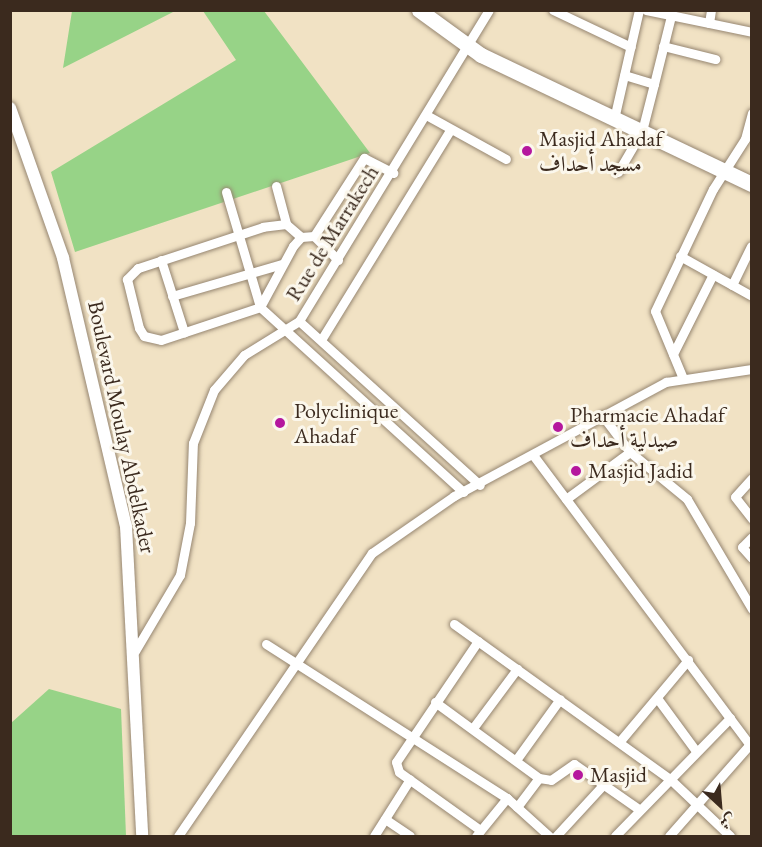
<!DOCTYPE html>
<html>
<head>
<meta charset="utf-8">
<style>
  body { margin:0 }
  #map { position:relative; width:762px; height:847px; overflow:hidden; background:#f1e2c4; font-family:"EB Garamond",Amiri,serif }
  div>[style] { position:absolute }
  .green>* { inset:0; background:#97d387 }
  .roads { filter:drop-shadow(0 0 2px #968671) drop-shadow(0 0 2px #968671) }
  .minor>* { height:9px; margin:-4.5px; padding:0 4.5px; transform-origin:4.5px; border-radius:4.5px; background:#fff }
  .tertiary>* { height:12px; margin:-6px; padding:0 6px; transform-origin:6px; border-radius:6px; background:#fff }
  .primary>* { height:15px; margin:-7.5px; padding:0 7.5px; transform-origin:7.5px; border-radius:7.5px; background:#fff }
  .dots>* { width:16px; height:16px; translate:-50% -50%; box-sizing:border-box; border:3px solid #fbf7ec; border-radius:50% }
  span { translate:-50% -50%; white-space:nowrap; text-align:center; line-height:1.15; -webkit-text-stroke:6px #fbf7ec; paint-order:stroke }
  .poi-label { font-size:22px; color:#3b2a1e }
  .left { translate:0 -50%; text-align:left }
  .street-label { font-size:22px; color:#3b2a1e }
  .frame { position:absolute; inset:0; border:12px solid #3b2a1e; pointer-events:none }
  .north { position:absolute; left:690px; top:775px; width:60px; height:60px; -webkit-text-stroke:4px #fbf7ec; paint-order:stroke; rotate:154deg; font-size:16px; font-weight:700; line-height:24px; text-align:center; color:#3b2a1e }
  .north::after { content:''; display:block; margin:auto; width:21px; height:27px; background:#3b2a1e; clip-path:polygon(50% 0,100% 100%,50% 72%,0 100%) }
</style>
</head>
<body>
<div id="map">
  <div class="green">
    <div style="clip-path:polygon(72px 11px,72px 10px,175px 11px,63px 68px)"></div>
    <div style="clip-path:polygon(203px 11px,264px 11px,370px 153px,75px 252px,51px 172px,236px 60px)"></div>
    <div style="clip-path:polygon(49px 689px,121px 709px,126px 836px,11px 836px,11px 723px)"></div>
  </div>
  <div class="roads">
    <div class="minor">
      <div style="left:553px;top:10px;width:86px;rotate:25.4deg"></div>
      <div style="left:646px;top:10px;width:108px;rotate:11.7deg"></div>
      <div style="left:709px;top:23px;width:13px;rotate:-81deg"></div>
      <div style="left:663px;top:46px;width:54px;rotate:14deg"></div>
      <div style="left:654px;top:84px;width:70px;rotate:-76deg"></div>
      <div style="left:428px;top:116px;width:89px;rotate:28.9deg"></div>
      <div style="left:614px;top:119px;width:112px;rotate:-77.1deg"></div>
      <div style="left:618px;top:172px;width:48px;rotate:-59.7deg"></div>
      <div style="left:642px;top:131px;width:49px;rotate:-75.7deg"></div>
      <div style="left:654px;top:84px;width:31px;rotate:-163deg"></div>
      <div style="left:276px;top:186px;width:39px;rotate:75deg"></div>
      <div style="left:226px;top:192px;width:120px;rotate:73.5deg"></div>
      <div style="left:314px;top:236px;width:34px;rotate:45deg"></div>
      <div style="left:301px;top:237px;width:20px;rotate:-139deg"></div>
      <div style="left:286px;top:224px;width:23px;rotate:173deg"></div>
      <div style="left:263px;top:227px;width:132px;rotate:161.8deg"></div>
      <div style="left:138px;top:268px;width:16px;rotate:135deg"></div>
      <div style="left:127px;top:279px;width:50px;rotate:76.2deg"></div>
      <div style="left:139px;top:328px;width:9px;rotate:58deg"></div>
      <div style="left:144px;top:336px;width:17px;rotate:13deg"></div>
      <div style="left:161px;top:340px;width:104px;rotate:-18.4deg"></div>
      <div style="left:260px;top:307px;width:275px;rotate:42.3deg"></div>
      <div style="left:680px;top:256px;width:82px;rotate:29.1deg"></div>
      <div style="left:161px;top:260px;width:76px;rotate:72.3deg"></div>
      <div style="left:732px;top:285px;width:43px;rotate:-64deg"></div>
      <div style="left:172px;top:296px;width:115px;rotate:-16.2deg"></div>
      <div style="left:260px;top:307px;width:69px;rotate:-61.6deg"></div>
      <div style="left:293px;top:246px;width:12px;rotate:-48deg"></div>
      <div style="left:301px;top:237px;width:13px;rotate:-4deg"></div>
      <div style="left:314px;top:236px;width:93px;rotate:-57.3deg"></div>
      <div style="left:364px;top:158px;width:33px;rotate:27deg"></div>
      <div style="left:299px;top:321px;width:244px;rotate:42.2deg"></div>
      <div style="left:321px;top:340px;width:246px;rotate:-58.4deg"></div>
      <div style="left:673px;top:354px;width:89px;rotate:-63.4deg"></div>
      <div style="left:682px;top:376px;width:70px;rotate:-112.6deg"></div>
      <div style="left:655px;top:311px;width:135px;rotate:-64.6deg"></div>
      <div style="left:713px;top:189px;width:59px;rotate:-57.4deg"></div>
      <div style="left:745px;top:139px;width:27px;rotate:-75deg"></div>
      <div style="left:602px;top:415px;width:46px;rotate:52.9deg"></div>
      <div style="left:630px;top:452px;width:74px;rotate:39.5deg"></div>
      <div style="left:687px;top:499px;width:128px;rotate:59.4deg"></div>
      <div style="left:533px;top:455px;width:362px;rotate:53.2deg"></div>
      <div style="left:752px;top:478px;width:25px;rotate:132deg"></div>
      <div style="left:735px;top:497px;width:28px;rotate:52deg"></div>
      <div style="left:566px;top:499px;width:79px;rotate:-36.3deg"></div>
      <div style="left:752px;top:537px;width:14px;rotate:135deg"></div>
      <div style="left:742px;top:547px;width:15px;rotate:48deg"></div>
      <div style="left:454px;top:624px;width:266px;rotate:35.7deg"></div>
      <div style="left:670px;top:779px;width:83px;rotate:43.5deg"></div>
      <div style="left:478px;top:641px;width:146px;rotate:124.1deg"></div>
      <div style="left:396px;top:762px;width:10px;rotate:73deg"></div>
      <div style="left:399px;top:772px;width:100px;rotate:35.6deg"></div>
      <div style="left:266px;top:644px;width:286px;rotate:32.6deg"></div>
      <div style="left:507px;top:798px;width:57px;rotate:42.1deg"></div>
      <div style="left:135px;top:651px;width:88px;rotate:-59.4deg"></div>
      <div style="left:180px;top:575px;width:53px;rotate:-79.1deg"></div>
      <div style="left:190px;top:523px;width:80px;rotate:-87.9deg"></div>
      <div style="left:193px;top:443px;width:57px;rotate:-68.4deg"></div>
      <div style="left:214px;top:390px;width:46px;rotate:-49.4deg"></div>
      <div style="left:244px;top:355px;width:65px;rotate:-31.7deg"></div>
      <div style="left:299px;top:321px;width:364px;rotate:-58.6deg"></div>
      <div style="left:657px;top:698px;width:66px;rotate:53.7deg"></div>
      <div style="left:435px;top:702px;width:129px;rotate:36.2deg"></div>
      <div style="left:539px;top:778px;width:12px;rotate:9deg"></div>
      <div style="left:551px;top:780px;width:28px;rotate:-35deg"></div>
      <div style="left:574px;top:764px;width:80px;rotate:34.9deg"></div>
      <div style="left:473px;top:728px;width:74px;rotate:-53.3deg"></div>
      <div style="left:620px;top:741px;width:106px;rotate:-50deg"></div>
      <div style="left:516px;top:760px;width:75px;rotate:-54.2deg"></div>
      <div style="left:517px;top:807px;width:36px;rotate:-53deg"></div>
      <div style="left:385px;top:819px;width:30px;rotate:34deg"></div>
      <div style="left:178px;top:836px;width:343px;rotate:-55.6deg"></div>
      <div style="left:372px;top:553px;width:100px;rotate:-34.8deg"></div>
      <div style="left:454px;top:496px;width:241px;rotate:-28.3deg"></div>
      <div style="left:666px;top:382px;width:87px;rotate:-8.6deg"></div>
      <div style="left:374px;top:836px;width:67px;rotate:-57.7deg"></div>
      <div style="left:476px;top:836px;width:49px;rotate:-50.8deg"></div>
      <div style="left:556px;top:836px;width:71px;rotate:-47.3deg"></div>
      <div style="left:615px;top:836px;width:165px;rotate:-45.7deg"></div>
      <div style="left:669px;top:836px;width:125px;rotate:-48.6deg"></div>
    </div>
    <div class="tertiary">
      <div style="left:10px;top:108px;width:159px;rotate:70.5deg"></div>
      <div style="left:63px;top:258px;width:275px;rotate:76.8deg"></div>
      <div style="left:126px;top:526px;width:310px;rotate:87deg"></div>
    </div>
    <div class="primary">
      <div style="left:419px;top:10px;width:77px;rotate:36deg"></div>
      <div style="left:481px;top:55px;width:300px;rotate:25.5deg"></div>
    </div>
  </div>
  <div class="dots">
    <div style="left:527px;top:151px;background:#b5179e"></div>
    <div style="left:280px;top:423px;background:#b5179e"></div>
    <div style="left:558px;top:427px;background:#b5179e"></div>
    <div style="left:576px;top:471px;background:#b5179e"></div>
    <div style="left:578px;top:775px;background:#b5179e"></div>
  </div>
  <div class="poi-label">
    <span class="left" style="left:539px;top:151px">Masjid Ahadaf<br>مسجد أحداف</span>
    <span class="left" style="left:294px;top:423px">Polyclinique<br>Ahadaf</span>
    <span class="left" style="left:570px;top:427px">Pharmacie Ahadaf<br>صيدلية أحداف</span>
    <span class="left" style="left:588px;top:471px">Masjid Jadid</span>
    <span class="left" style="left:590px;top:775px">Masjid</span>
  </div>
  <div class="street-label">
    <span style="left:332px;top:233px;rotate:-58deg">Rue de Marrakech</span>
    <span style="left:122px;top:427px;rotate:78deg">Boulevard Moulay Abdelkader</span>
  </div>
  <div class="frame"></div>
  <div class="north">ش</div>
</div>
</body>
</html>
